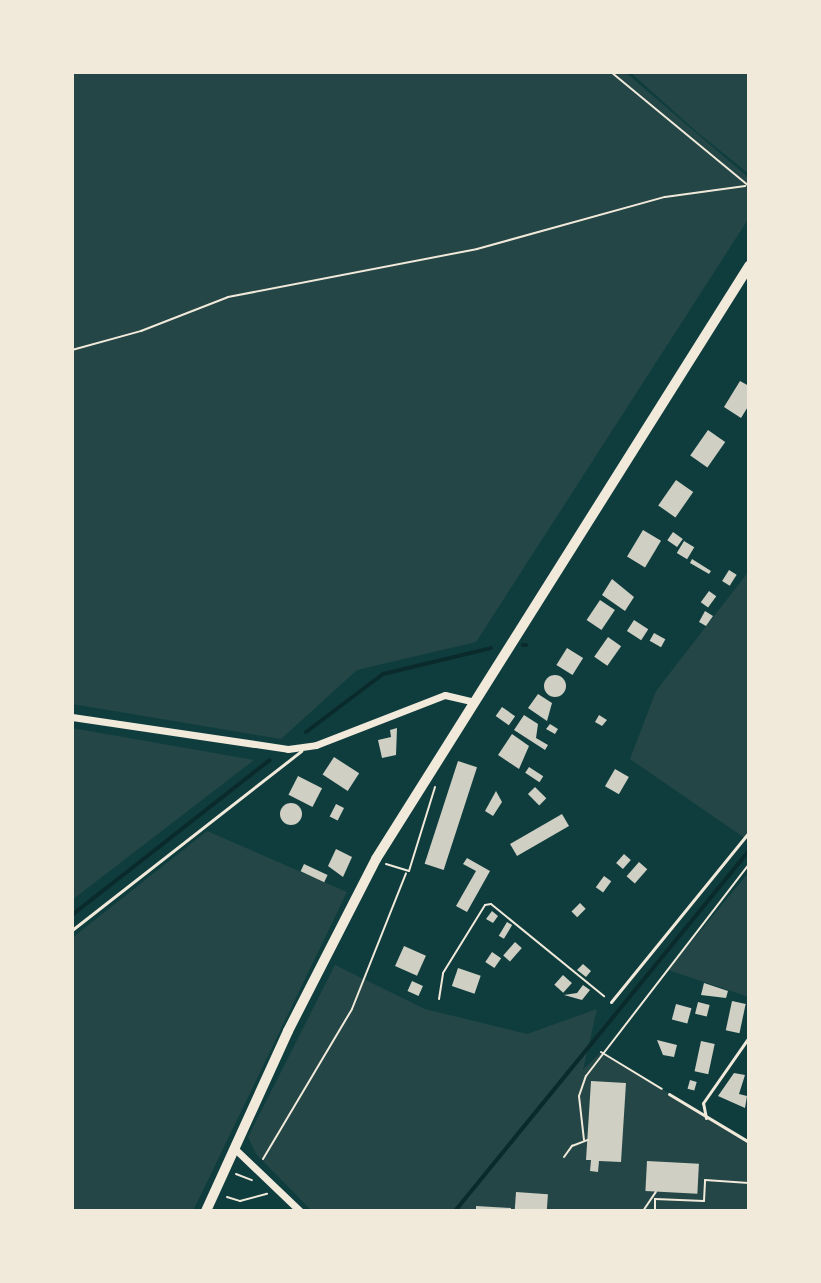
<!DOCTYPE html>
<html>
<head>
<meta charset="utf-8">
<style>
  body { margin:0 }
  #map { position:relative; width:821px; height:1283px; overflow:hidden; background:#0f3d3e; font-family:Signika,sans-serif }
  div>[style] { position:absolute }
  .green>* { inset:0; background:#244646 }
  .stream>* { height:4px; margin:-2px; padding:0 2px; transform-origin:2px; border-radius:2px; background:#0a2a2b }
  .building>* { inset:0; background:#cfcfc3; transform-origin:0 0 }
  .round { border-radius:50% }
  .path>* { height:2px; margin:-1px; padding:0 1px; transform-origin:1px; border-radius:1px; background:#f1e9da }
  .service>* { height:3px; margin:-1.5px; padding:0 1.5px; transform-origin:1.5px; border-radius:1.5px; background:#f1e9da }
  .minor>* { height:7px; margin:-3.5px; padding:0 3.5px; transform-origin:3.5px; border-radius:3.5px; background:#f1e9da }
  .secondary>* { height:10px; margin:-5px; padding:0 5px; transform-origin:5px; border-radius:5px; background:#f1e9da }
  span { translate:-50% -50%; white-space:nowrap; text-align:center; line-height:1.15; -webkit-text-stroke:6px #f1e9da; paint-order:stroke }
  .frame { position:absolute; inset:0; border:74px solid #f1e9da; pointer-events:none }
</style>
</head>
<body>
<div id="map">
  <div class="green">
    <div style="clip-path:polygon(72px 72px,625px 72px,749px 178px,749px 218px,476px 642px,357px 670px,281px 739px,72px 704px)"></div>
    <div style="clip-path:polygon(630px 72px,749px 72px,749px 174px,697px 132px)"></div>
    <div style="clip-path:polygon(749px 571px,749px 841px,630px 759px,656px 691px)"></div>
    <div style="clip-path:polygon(72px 728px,254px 760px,72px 900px)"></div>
    <div style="clip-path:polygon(207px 831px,347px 892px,193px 1211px,72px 1211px,72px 938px)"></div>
    <div style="clip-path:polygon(749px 872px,749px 997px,668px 970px)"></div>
    <div style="clip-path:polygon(335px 965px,425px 1009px,527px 1034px,597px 1009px,583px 1070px,601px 1052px,749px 1142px,749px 1211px,312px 1211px,256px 1154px,248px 1137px)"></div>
  </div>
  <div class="stream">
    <div style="left:523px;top:645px;width:3px"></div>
    <div style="left:306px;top:732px;width:96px;rotate:-37deg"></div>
    <div style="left:383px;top:674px;width:111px;rotate:-13.5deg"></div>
    <div style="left:72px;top:915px;width:251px;rotate:-38.1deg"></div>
    <div style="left:455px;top:1211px;width:465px;rotate:-50.8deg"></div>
  </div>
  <div class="building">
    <div style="clip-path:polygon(740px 381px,749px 386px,749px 405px,741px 418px,724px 407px)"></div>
    <div style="left:708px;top:430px;width:21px;height:31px;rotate:35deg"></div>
    <div style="left:676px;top:480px;width:21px;height:31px;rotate:35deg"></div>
    <div style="left:643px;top:530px;width:21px;height:31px;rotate:31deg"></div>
    <div style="left:673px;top:532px;width:12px;height:10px;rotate:35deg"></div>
    <div style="left:684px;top:541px;width:12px;height:14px;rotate:31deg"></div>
    <div style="clip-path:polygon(692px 559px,711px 571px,709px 574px,690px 563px)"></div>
    <div style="left:729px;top:570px;width:9px;height:13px;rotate:32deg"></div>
    <div style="clip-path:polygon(612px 579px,634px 597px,625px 611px,602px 595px)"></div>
    <div style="left:709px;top:591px;width:9px;height:14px;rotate:36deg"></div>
    <div style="left:600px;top:600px;width:18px;height:24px;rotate:34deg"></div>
    <div style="clip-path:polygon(705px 611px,713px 616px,706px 626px,699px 622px)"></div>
    <div style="left:634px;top:620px;width:17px;height:13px;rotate:33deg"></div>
    <div style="left:654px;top:633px;width:13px;height:9px;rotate:29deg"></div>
    <div style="left:608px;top:637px;width:16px;height:24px;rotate:35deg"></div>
    <div style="left:567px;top:648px;width:19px;height:20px;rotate:32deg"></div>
    <div class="round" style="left:544px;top:675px;width:22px;height:22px"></div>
    <div style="clip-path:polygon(538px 694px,552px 703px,547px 721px,528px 708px)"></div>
    <div style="left:502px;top:707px;width:16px;height:11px;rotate:35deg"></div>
    <div style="clip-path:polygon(524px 715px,538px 724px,536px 738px,548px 745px,545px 750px,514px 730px)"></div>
    <div style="clip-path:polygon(599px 715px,607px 720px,602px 726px,595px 722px)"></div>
    <div style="clip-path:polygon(550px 724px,558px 729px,555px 734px,546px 729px)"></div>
    <div style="clip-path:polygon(397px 728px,396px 755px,382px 758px,378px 740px,391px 737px,390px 730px)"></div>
    <div style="clip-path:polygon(512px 734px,529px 746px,519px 769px,498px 755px)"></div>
    <div style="left:334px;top:757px;width:30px;height:21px;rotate:33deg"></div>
    <div style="left:458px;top:761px;width:20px;height:108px;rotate:18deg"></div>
    <div style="left:529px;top:767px;width:17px;height:7px;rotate:33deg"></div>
    <div style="left:615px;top:769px;width:16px;height:20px;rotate:30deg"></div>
    <div style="left:298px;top:776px;width:27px;height:21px;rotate:27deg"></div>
    <div style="left:535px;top:787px;width:16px;height:10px;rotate:45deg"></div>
    <div style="clip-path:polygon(496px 791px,502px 802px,493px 816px,485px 811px)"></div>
    <div class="round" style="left:280px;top:803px;width:22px;height:22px"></div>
    <div style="left:336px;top:804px;width:9px;height:14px;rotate:27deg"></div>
    <div style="left:562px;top:814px;width:14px;height:60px;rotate:60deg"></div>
    <div style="clip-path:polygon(336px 849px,352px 857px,343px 877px,328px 866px)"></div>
    <div style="left:624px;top:854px;width:9px;height:12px;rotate:41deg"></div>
    <div style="clip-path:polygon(467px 858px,490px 871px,467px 912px,456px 906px,476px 871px,463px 864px)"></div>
    <div style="left:639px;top:862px;width:11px;height:19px;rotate:41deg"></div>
    <div style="left:304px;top:864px;width:26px;height:8px;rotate:25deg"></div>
    <div style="left:604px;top:876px;width:9px;height:14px;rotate:36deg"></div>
    <div style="left:580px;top:903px;width:8px;height:12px;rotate:45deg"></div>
    <div style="clip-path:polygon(492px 911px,498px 916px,493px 923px,486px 919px)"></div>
    <div style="left:507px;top:922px;width:6px;height:16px;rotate:31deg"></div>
    <div style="left:515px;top:942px;width:9px;height:18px;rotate:41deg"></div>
    <div style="left:404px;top:946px;width:24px;height:22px;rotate:24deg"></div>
    <div style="left:492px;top:952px;width:11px;height:12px;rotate:34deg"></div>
    <div style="clip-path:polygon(583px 964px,591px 971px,586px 977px,577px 970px)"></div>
    <div style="left:458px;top:968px;width:24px;height:19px;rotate:19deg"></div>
    <div style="left:563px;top:975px;width:12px;height:13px;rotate:42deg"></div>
    <div style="left:412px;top:981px;width:12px;height:11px;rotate:24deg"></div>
    <div style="clip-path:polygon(704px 983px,728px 991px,726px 998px,701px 995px)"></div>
    <div style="clip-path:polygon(583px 985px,590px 990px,582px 1000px,564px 995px,577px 993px)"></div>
    <div style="left:732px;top:1001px;width:14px;height:30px;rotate:12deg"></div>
    <div style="left:698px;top:1002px;width:12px;height:12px;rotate:14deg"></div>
    <div style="left:676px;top:1004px;width:16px;height:16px;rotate:15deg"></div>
    <div style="clip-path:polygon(657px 1040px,677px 1045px,674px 1057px,663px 1055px)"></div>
    <div style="left:701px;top:1041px;width:14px;height:31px;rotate:12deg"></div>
    <div style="clip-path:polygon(734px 1073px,745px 1075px,739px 1094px,747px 1096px,745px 1108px,718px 1096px)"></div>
    <div style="left:690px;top:1080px;width:7px;height:9px;rotate:16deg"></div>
    <div style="clip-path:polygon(591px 1081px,626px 1083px,621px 1162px,599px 1161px,598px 1172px,590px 1171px,591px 1160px,586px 1160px)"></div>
    <div style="left:647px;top:1161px;width:52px;height:30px;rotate:3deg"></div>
    <div style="left:516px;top:1192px;width:32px;height:19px;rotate:4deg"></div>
    <div style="clip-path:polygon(476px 1206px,511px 1208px,511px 1211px,476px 1211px)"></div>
  </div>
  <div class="path">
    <div style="left:611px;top:72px;width:179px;rotate:39.6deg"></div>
    <div style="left:72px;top:350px;width:72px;rotate:-15.4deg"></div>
    <div style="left:141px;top:331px;width:93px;rotate:-21.3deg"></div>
    <div style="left:228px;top:297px;width:254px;rotate:-10.9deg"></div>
    <div style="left:477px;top:249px;width:195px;rotate:-15.5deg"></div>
    <div style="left:665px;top:197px;width:81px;rotate:-7.8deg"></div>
    <div style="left:386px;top:864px;width:24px;rotate:17deg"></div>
    <div style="left:409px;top:871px;width:88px;rotate:-72.8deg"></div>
    <div style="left:439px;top:999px;width:26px;rotate:-81deg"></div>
    <div style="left:443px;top:973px;width:80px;rotate:-58.3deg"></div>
    <div style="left:485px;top:905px;width:6px;rotate:-9deg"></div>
    <div style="left:491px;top:904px;width:146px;rotate:39.2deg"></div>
    <div style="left:601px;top:1052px;width:71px;rotate:31.2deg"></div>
    <div style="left:584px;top:1140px;width:44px;rotate:-96.5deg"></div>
    <div style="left:579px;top:1096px;width:21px;rotate:-71deg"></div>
    <div style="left:586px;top:1076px;width:267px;rotate:-52.4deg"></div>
    <div style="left:564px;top:1157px;width:14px;rotate:-54deg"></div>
    <div style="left:572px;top:1146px;width:17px;rotate:-21deg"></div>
    <div style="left:263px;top:1159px;width:174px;rotate:-59.3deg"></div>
    <div style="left:352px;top:1009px;width:146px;rotate:-68.3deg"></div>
    <div style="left:236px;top:1174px;width:17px;rotate:21deg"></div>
    <div style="left:227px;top:1197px;width:14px;rotate:17deg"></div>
    <div style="left:240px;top:1201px;width:28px;rotate:-15deg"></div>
    <div style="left:643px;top:1211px;width:23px;rotate:-56deg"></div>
    <div style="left:655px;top:1211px;width:12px;rotate:-90deg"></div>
    <div style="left:655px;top:1199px;width:49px;rotate:2.3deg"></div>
    <div style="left:704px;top:1201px;width:21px;rotate:-87deg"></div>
    <div style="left:705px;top:1180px;width:44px;rotate:3.9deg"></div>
  </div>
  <div class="service">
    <div style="left:72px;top:930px;width:291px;rotate:-38deg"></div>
    <div style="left:611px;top:1002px;width:219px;rotate:-50.9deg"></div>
    <div style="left:669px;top:1094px;width:93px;rotate:31deg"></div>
    <div style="left:706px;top:1118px;width:15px;rotate:-101deg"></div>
    <div style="left:703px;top:1103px;width:80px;rotate:-55.1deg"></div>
  </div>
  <div class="minor">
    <div style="left:72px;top:717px;width:218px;rotate:8.4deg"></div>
    <div style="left:288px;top:749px;width:28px;rotate:-8deg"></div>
    <div style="left:316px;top:745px;width:138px;rotate:-21.2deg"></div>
    <div style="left:445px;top:695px;width:28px;rotate:13deg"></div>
    <div style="left:234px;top:1148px;width:91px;rotate:43.7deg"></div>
  </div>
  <div class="secondary">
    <div style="left:206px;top:1211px;width:198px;rotate:-65.5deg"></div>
    <div style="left:288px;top:1031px;width:193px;rotate:-62.9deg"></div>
    <div style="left:376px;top:859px;width:701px;rotate:-57.83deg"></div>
  </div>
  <div class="frame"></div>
</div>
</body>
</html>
